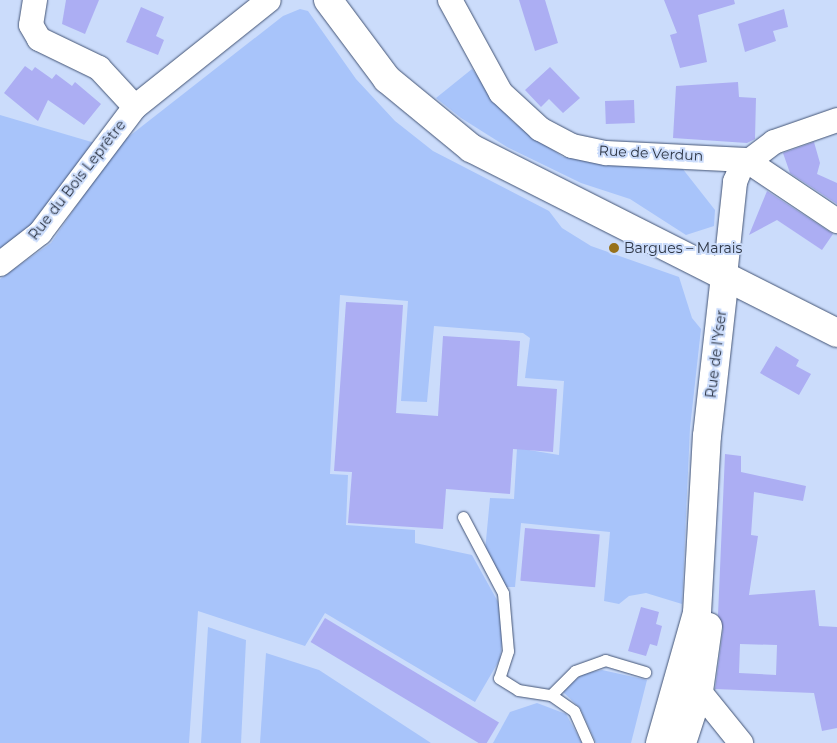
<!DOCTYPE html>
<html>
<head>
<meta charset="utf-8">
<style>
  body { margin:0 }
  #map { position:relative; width:837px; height:743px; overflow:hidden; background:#cbdcfb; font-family:Montserrat,sans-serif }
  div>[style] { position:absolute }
  .green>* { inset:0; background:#a8c4fa }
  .building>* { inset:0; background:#acaef3; transform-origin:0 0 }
  .roads { filter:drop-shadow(0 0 1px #435475) drop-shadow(0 0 1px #435475) }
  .service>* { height:11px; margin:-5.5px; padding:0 5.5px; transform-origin:5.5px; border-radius:5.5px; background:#fff }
  .minor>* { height:24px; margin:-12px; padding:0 12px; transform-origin:12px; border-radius:12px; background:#fff }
  .tertiary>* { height:28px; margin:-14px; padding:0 14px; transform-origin:14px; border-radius:14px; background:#fff }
  .secondary>* { height:28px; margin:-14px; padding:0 14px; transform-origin:14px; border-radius:14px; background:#fff }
  .dots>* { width:14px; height:14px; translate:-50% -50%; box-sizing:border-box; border:2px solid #cbdcfb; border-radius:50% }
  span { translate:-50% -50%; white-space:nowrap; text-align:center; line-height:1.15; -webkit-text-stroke:4px #cbdcfb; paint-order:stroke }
  .street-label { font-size:14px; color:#2d3544 }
  .poi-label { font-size:14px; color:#2d3544 }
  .left { translate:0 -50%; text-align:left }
</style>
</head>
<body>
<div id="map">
  <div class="green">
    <div style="clip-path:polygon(300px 9px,308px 11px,356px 79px,395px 121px,433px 151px,549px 211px,562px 228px,591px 246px,679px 277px,692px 318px,701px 329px,690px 428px,682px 604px,646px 593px,629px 596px,619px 604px,604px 601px,610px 532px,521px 523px,515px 587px,506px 587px,485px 551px,490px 498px,514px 499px,517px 448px,559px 455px,564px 381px,525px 378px,530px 338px,523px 333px,434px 326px,427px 402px,401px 401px,408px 301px,340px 295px,330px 474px,348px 475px,346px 525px,415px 530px,415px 543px,472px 555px,502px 609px,503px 633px,500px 659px,475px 702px,325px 613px,305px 646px,198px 611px,189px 743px,0 743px,0 279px,51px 243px,118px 145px,283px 16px)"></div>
    <div style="clip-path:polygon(472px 69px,513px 122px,563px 157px,682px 168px,715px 210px,714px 226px,686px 235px,630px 199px,581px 183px,507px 147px,461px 118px,436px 98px)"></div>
    <div style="clip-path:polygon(0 115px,95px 143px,47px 217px,0 258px)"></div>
    <div style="clip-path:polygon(208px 627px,246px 640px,241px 743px,201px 743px)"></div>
    <div style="clip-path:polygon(266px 653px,319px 670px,431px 743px,260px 743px)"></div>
    <div style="clip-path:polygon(602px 670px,647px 680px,631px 743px,596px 743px,580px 708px,562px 691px,583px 674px)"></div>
    <div style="clip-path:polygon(537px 703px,566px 714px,582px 743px,493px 743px,510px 712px)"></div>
  </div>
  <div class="building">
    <div style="clip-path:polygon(66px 0,99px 0,85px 34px,62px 24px)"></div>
    <div style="clip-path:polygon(519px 0,545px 0,558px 43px,535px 51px)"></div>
    <div style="clip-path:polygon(664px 0,734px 0,735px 4px,698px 15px,707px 62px,680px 68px,670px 35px,677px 33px)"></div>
    <div style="clip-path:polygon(141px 7px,164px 17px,156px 36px,164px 40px,158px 55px,126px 42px)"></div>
    <div style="clip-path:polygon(784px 9px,788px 27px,773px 31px,776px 41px,745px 52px,738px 24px)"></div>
    <div style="clip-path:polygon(25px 66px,32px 71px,35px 67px,52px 79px,56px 74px,72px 86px,75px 82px,101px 104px,84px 125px,48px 100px,38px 121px,4px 93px)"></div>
    <div style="clip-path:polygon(550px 67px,580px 98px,563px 113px,549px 99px,541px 107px,525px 90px)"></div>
    <div style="clip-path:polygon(738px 82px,739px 97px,756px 98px,755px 139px,747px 143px,673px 138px,676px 86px)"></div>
    <div style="left:634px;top:100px;width:23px;height:29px;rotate:88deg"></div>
    <div style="clip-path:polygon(814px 142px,820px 163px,817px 174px,837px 183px,837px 204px,790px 173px,783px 153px)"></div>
    <div style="clip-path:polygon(767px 191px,833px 234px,822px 250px,777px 220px,749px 235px)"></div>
    <div style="clip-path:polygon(346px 302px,403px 305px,396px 413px,438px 416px,443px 336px,520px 341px,517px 386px,557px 389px,553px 452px,513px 449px,510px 494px,446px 489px,443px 529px,348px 523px,352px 472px,334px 471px)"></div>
    <div style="clip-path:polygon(776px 346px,799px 360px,796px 366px,811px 374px,799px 395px,760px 373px)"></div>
    <div style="clip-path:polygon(evenodd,725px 454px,741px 456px,741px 472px,806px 486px,803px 501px,754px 492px,751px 535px,758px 536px,749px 595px,815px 590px,819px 626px,837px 627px,837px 728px,822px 731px,814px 693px,715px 689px,723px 629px,718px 615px,725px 454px,740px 644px,777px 645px,776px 675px,739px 673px,740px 644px)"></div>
    <div style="left:525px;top:528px;width:75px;height:53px;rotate:5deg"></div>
    <div style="clip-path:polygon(641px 607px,659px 612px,656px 624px,662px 626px,657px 646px,650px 644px,646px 656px,628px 651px)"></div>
    <div style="left:325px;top:618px;width:203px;height:28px;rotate:31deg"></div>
  </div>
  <div class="roads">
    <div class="service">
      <div style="left:463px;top:517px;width:86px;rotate:62.2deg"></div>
      <div style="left:503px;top:593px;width:58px;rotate:85.1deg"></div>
      <div style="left:508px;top:651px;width:28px;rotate:108deg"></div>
      <div style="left:499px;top:678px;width:22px;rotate:32deg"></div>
      <div style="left:518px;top:690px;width:33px;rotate:9deg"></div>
      <div style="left:551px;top:695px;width:28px;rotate:35deg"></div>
      <div style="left:574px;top:711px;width:35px;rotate:66deg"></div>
      <div style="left:551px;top:695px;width:34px;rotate:-45deg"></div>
      <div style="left:575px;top:671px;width:32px;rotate:-20deg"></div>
      <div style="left:605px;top:660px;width:42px;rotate:16.7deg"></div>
    </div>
    <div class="minor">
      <div style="left:35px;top:0;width:25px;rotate:99deg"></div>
      <div style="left:31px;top:25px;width:16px;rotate:60deg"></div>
      <div style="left:39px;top:39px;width:67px;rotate:25.8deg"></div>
      <div style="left:99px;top:68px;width:53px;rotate:47.3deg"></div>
      <div style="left:450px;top:0;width:106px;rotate:61.3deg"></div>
      <div style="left:501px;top:93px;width:53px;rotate:42.7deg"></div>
      <div style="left:540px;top:129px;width:36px;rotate:28deg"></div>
      <div style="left:572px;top:146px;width:35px;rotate:12deg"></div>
      <div style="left:606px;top:153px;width:140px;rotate:2.9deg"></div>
      <div style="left:746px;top:160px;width:110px;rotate:33.8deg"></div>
      <div style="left:0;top:264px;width:51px;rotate:-37.8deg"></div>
      <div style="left:40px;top:233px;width:158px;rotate:-53deg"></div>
      <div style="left:135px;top:107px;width:171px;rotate:-38.6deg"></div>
      <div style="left:725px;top:276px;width:95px;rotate:-83.9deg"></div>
      <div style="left:735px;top:182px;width:16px;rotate:-68deg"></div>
      <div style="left:741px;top:167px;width:41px;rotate:-37.1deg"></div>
      <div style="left:774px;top:142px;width:67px;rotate:-19.2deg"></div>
      <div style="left:685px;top:682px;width:17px;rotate:33deg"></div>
      <div style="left:699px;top:691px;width:67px;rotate:51.1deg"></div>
    </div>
    <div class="tertiary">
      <div style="left:660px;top:743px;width:135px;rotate:-74.1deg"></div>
      <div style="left:697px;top:613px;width:177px;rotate:-86.8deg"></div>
      <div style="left:707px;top:436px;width:161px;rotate:-83.6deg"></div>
      <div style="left:682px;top:743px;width:55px;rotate:-71.9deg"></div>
      <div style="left:699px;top:691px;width:65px;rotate:-82deg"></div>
    </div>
    <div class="secondary">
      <div style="left:328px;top:0;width:99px;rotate:53.2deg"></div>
      <div style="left:387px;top:79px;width:109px;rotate:39.4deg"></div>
      <div style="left:471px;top:148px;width:410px;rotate:26.8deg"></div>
    </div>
  </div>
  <div class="dots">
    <div style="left:614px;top:248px;background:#97711b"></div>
  </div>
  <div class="street-label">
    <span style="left:651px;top:153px;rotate:3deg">Rue de Verdun</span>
    <span style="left:77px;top:180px;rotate:-52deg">Rue du Bois Leprêtre</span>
    <span style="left:716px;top:354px;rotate:-83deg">Rue de l'Yser</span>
  </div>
  <div class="poi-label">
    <span class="left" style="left:624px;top:248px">Bargues – Marais</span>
  </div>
</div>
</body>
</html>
